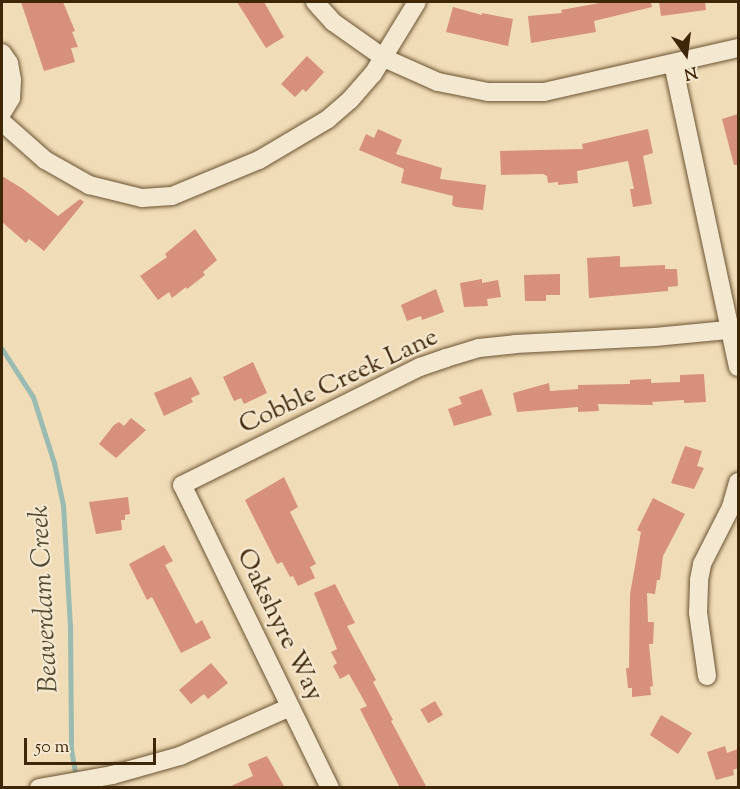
<!DOCTYPE html>
<html>
<head>
<meta charset="utf-8">
<style>
  body { margin:0 }
  #map { position:relative; width:740px; height:789px; overflow:hidden; background:#f0dcb6; font-family:"Sorts Mill Goudy",serif }
  div>[style] { position:absolute }
  .stream>* { height:5px; margin:-2.5px; padding:0 2.5px; transform-origin:2.5px; border-radius:2.5px; background:#9abbb1 }
  .building>* { inset:0; background:#d7907b; transform-origin:0 0 }
  .roads { filter:drop-shadow(0 0 2px #6a5434) drop-shadow(0 0 2px #6a5434) }
  .street>* { height:18px; margin:-9px; padding:0 9px; transform-origin:9px; border-radius:9px; background:#f5e8d0 }
  span { translate:-50% -50%; white-space:nowrap; text-align:center; line-height:1.15; -webkit-text-stroke:4.5px #f5e8d0; paint-order:stroke }
  .street-label { font-size:26px; color:#3e2609 }
  .water-label { font-size:27px; color:#554b33; font-style:italic }
  .frame { position:absolute; inset:0; border:3px solid #3e2609; pointer-events:none }
  .north { position:absolute; left:656px; top:24px; width:60px; height:60px; -webkit-text-stroke:4px #f5e8d0; paint-order:stroke; rotate:166deg; font-size:16px; font-weight:700; line-height:24px; text-align:center; color:#3e2609 }
  .north::after { content:''; display:block; margin:auto; width:21px; height:27px; background:#3e2609; clip-path:polygon(50% 0,100% 100%,50% 72%,0 100%) }
  .scale { position:absolute; left:24px; top:738px; width:132px; height:27px; box-sizing:border-box; border:3px solid #3e2609; border-top:0; padding-left:8px; font-size:18px; line-height:21px; white-space:nowrap; color:#3e2609; -webkit-text-stroke:4px #f5e8d0; paint-order:stroke }
</style>
</head>
<body>
<div id="map">
  <div class="stream">
    <div style="left:2px;top:349px;width:57px;rotate:57.1deg"></div>
    <div style="left:33px;top:397px;width:69px;rotate:72.3deg"></div>
    <div style="left:54px;top:463px;width:43px;rotate:77.9deg"></div>
    <div style="left:63px;top:505px;width:122px;rotate:86.7deg"></div>
    <div style="left:70px;top:627px;width:122px;rotate:89.5deg"></div>
    <div style="left:71px;top:749px;width:28px;rotate:80deg"></div>
  </div>
  <div class="building">
    <div style="clip-path:polygon(21px 2px,63px 2px,75px 31px,72px 32px,78px 47px,71px 48px,75px 62px,44px 71px)"></div>
    <div style="clip-path:polygon(237px 2px,264px 2px,284px 37px,266px 48px)"></div>
    <div style="clip-path:polygon(605px 2px,651px 2px,652px 7px,594px 21px,596px 32px,531px 43px,528px 16px,562px 13px,561px 10px)"></div>
    <div style="clip-path:polygon(659px 2px,705px 2px,706px 10px,661px 16px)"></div>
    <div style="clip-path:polygon(453px 7px,482px 15px,482px 13px,513px 19px,508px 46px,446px 32px)"></div>
    <div style="clip-path:polygon(307px 56px,324px 72px,306px 92px,303px 89px,295px 97px,281px 84px)"></div>
    <div style="clip-path:polygon(738px 114px,738px 165px,734px 165px,722px 119px)"></div>
    <div style="clip-path:polygon(378px 129px,402px 140px,396px 154px,442px 168px,440px 179px,486px 185px,483px 210px,456px 207px,452px 205px,453px 196px,401px 183px,404px 169px,359px 150px,366px 134px,374px 138px)"></div>
    <div style="clip-path:polygon(648px 129px,653px 153px,643px 156px,652px 204px,633px 207px,630px 189px,634px 189px,628px 161px,577px 171px,578px 183px,558px 185px,558px 182px,548px 183px,547px 176px,543px 174px,501px 175px,500px 151px,583px 149px,582px 144px)"></div>
    <div style="clip-path:polygon(2px 176px,23px 189px,58px 216px,80px 199px,84px 202px,44px 251px,29px 239px,26px 243px,2px 222px)"></div>
    <div style="clip-path:polygon(195px 229px,217px 260px,203px 272px,205px 275px,187px 289px,186px 287px,172px 298px,169px 292px,158px 300px,140px 276px,167px 257px,165px 254px)"></div>
    <div style="clip-path:polygon(620px 256px,620px 267px,665px 265px,665px 269px,677px 269px,678px 286px,668px 287px,668px 291px,589px 298px,587px 258px)"></div>
    <div style="clip-path:polygon(560px 274px,560px 295px,546px 295px,546px 301px,525px 301px,524px 275px)"></div>
    <div style="clip-path:polygon(482px 279px,482px 283px,498px 280px,501px 297px,487px 299px,488px 306px,464px 307px,460px 283px)"></div>
    <div style="clip-path:polygon(436px 289px,444px 312px,422px 320px,421px 316px,407px 321px,401px 305px)"></div>
    <div style="clip-path:polygon(253px 362px,267px 393px,244px 404px,241px 398px,234px 401px,223px 377px)"></div>
    <div style="clip-path:polygon(704px 374px,706px 402px,684px 403px,684px 400px,652px 402px,653px 405px,598px 404px,599px 411px,578px 412px,578px 407px,517px 412px,513px 393px,549px 383px,550px 391px,578px 389px,578px 385px,630px 384px,630px 380px,651px 379px,651px 383px,680px 382px,680px 375px)"></div>
    <div style="clip-path:polygon(191px 377px,200px 394px,191px 398px,193px 402px,164px 416px,154px 393px)"></div>
    <div style="clip-path:polygon(482px 389px,492px 415px,454px 426px,448px 409px,462px 404px,459px 397px)"></div>
    <div style="clip-path:polygon(131px 418px,146px 430px,116px 458px,99px 444px,114px 425px,119px 422px,124px 426px)"></div>
    <div style="clip-path:polygon(685px 446px,702px 451px,697px 466px,704px 468px,694px 489px,671px 483px)"></div>
    <div style="clip-path:polygon(284px 477px,298px 507px,290px 512px,316px 564px,310px 567px,315px 578px,298px 586px,293px 576px,290px 577px,282px 562px,277px 564px,245px 500px)"></div>
    <div style="clip-path:polygon(128px 497px,130px 514px,125px 515px,125px 520px,121px 520px,122px 530px,96px 534px,89px 502px)"></div>
    <div style="clip-path:polygon(653px 498px,685px 514px,663px 556px,660px 580px,657px 580px,655px 594px,647px 593px,648px 622px,654px 622px,653px 644px,649px 644px,653px 686px,650px 687px,651px 695px,632px 697px,632px 688px,628px 688px,626px 668px,629px 668px,630px 594px,641px 532px,637px 530px)"></div>
    <div style="clip-path:polygon(164px 545px,173px 561px,165px 565px,196px 624px,202px 620px,211px 638px,181px 653px,152px 597px,147px 600px,129px 564px)"></div>
    <div style="clip-path:polygon(335px 584px,355px 623px,347px 626px,376px 680px,373px 682px,393px 720px,391px 721px,427px 788px,400px 788px,360px 709px,367px 706px,349px 674px,340px 679px,333px 666px,337px 663px,331px 652px,337px 649px,314px 593px)"></div>
    <div style="clip-path:polygon(211px 663px,228px 683px,208px 699px,204px 694px,191px 704px,179px 690px)"></div>
    <div style="left:435px;top:701px;width:16px;height:17px;rotate:60deg"></div>
    <div style="clip-path:polygon(661px 715px,692px 733px,678px 754px,650px 735px)"></div>
    <div style="clip-path:polygon(725px 746px,727px 753px,738px 749px,738px 768px,733px 770px,734px 775px,716px 780px,707px 752px)"></div>
    <div style="clip-path:polygon(267px 756px,285px 788px,227px 788px,253px 776px,248px 764px)"></div>
  </div>
  <div class="roads">
    <div class="street">
      <div style="left:315px;top:2px;width:27px;rotate:48deg"></div>
      <div style="left:333px;top:22px;width:62px;rotate:35.2deg"></div>
      <div style="left:384px;top:58px;width:59px;rotate:24deg"></div>
      <div style="left:438px;top:82px;width:51px;rotate:11.3deg"></div>
      <div style="left:488px;top:92px;width:56px"></div>
      <div style="left:544px;top:92px;width:199px;rotate:-12.8deg"></div>
      <div style="left:2px;top:53px;width:12px;rotate:55deg"></div>
      <div style="left:9px;top:63px;width:17px;rotate:80deg"></div>
      <div style="left:12px;top:80px;width:18px;rotate:93deg"></div>
      <div style="left:11px;top:98px;width:17px;rotate:121deg"></div>
      <div style="left:673px;top:64px;width:310px;rotate:77.9deg"></div>
      <div style="left:2px;top:122px;width:57px;rotate:41.5deg"></div>
      <div style="left:45px;top:160px;width:51px;rotate:29.6deg"></div>
      <div style="left:89px;top:185px;width:55px;rotate:13.8deg"></div>
      <div style="left:142px;top:198px;width:30px;rotate:-4deg"></div>
      <div style="left:172px;top:196px;width:94px;rotate:-22.5deg"></div>
      <div style="left:259px;top:160px;width:80px;rotate:-30.7deg"></div>
      <div style="left:328px;top:119px;width:29px;rotate:-41deg"></div>
      <div style="left:350px;top:100px;width:35px;rotate:-49deg"></div>
      <div style="left:373px;top:74px;width:84px;rotate:-58.6deg"></div>
      <div style="left:707px;top:676px;width:64px;rotate:-98.1deg"></div>
      <div style="left:698px;top:613px;width:33px;rotate:-88deg"></div>
      <div style="left:699px;top:580px;width:16px;rotate:-79deg"></div>
      <div style="left:702px;top:564px;width:64px;rotate:-63deg"></div>
      <div style="left:731px;top:507px;width:26px;rotate:-74deg"></div>
      <div style="left:39px;top:788px;width:74px;rotate:-10.1deg"></div>
      <div style="left:112px;top:775px;width:71px;rotate:-15.6deg"></div>
      <div style="left:180px;top:756px;width:120px;rotate:-24deg"></div>
      <div style="left:330px;top:788px;width:337px;rotate:-116deg"></div>
      <div style="left:182px;top:485px;width:266px;rotate:-26.4deg"></div>
      <div style="left:420px;top:367px;width:28px;rotate:-19deg"></div>
      <div style="left:446px;top:358px;width:34px;rotate:-17deg"></div>
      <div style="left:479px;top:348px;width:36px;rotate:-6deg"></div>
      <div style="left:515px;top:344px;width:140px;rotate:-2.9deg"></div>
      <div style="left:655px;top:337px;width:83px;rotate:-5.5deg"></div>
    </div>
  </div>
  <div class="street-label">
    <span style="left:339px;top:382px;rotate:-25deg">Cobble Creek Lane</span>
    <span style="left:279px;top:625px;rotate:64deg">Oakshyre Way</span>
  </div>
  <div class="water-label">
    <span style="left:45px;top:599px;rotate:-93deg">Beaverdam Creek</span>
  </div>
  <div class="frame"></div>
  <div class="north">N</div>
  <div class="scale">50 m</div>
</div>
</body>
</html>
